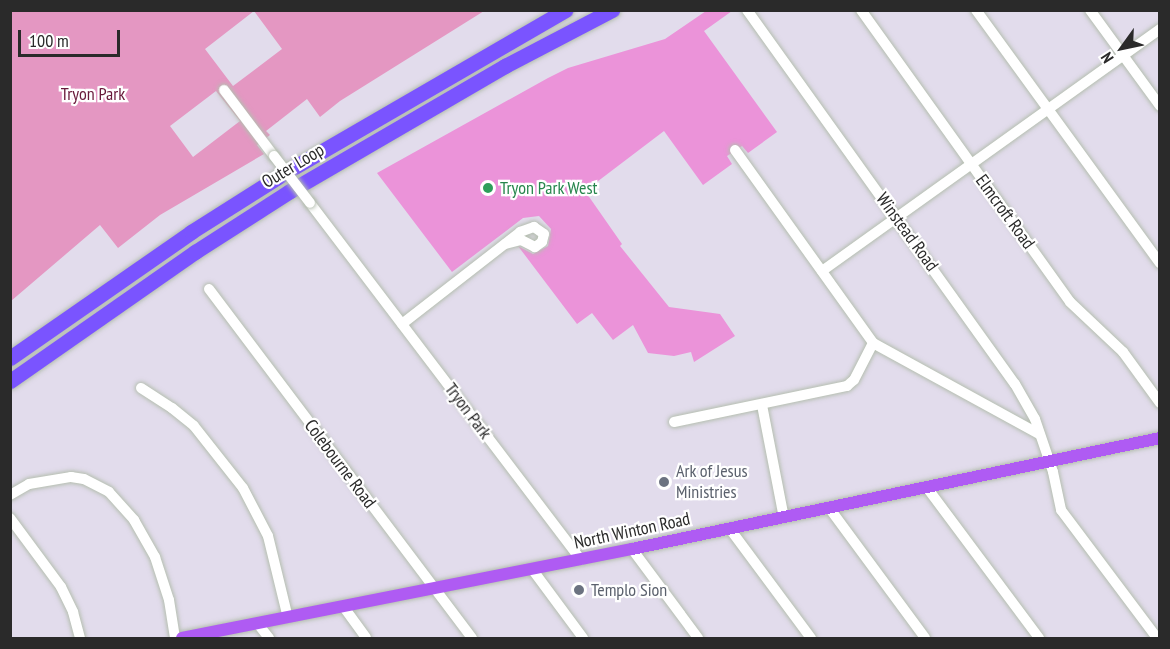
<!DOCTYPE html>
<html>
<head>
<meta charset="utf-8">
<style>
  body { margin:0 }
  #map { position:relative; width:1170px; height:649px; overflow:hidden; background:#e2dcec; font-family:"PT Sans Narrow",sans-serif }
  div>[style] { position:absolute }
  .green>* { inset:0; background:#e497c2 }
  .pitch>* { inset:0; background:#eb93d9 }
  .roads { filter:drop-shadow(0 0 2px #b5beb0) drop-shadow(0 0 2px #b5beb0) }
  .minor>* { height:10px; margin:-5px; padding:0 5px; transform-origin:5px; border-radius:5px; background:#fff }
  .major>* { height:12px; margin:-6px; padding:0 6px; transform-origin:6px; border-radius:6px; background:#af5bf3 }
  .highway>* { height:15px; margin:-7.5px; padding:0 7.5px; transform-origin:7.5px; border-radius:7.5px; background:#7a54ff }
  .bridges { filter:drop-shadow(0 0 2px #b5beb0) drop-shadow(0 0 2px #b5beb0) }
  .minor-bridge>* { height:10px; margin:-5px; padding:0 5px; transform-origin:5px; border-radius:5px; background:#fff }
  .dots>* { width:16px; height:16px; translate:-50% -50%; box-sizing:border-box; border:3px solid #fff; border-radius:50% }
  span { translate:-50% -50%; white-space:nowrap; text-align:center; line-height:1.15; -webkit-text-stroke:4.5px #fff; paint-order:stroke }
  .park-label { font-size:18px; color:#68193a }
  .street-label { font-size:18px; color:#2a2a2a }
  .leisure-label { font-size:18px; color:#27864d }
  .left { translate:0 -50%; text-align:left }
  .worship-label { font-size:18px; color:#5b616d }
  .frame { position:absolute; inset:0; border:12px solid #2a2a2a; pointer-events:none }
  .north { position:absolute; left:1092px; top:18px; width:60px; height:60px; -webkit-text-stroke:4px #fff; paint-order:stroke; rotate:237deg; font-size:16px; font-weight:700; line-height:24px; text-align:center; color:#2a2a2a }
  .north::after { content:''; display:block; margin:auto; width:21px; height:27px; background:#2a2a2a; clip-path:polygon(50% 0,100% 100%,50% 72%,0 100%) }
  .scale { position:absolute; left:18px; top:30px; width:102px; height:27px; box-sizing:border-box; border:3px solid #2a2a2a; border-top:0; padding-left:8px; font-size:18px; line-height:21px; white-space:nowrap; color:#2a2a2a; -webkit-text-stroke:4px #fff; paint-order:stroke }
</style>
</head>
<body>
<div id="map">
  <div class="green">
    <div style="clip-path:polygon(evenodd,11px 11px,484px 11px,340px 101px,320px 117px,307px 99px,266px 131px,270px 135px,257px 145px,264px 154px,160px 215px,118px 248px,100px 225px,11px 301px,11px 11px,254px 11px,282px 49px,233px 86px,205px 49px,254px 11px,11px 11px,216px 91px,240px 121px,193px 157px,170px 126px,216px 91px)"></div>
  </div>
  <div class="pitch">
    <div style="clip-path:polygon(706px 11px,732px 11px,704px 31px,777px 132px,748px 153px,742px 146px,727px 156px,732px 164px,703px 185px,664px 131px,585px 191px,622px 244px,620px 246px,669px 307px,720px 314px,735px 336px,694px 362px,691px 352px,674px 356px,648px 353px,633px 325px,613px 340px,592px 313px,577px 324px,518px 246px,533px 254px,548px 246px,551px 229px,539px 216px,523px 218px,452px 272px,377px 173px,548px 78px,568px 68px,665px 39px)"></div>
  </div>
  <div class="roads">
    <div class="minor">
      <div style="left:747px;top:10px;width:460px;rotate:54.4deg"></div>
      <div style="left:1015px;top:384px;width:40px;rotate:60.3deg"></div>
      <div style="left:1035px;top:419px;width:56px;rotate:71.2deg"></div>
      <div style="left:1053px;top:472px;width:39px;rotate:78deg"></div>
      <div style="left:1061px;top:510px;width:160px;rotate:53.1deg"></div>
      <div style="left:861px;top:10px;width:359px;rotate:54.4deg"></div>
      <div style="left:1070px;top:302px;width:73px;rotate:43.3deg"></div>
      <div style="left:1123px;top:352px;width:63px;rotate:54deg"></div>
      <div style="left:976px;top:10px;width:313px;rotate:54deg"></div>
      <div style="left:1090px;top:10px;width:119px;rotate:53.9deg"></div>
      <div style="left:224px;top:90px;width:83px;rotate:52.9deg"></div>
      <div style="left:735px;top:150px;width:237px;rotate:54.4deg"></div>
      <div style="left:873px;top:343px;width:189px;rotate:28.7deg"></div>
      <div style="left:310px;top:203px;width:448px;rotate:52.8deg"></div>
      <div style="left:822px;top:271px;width:416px;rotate:-35.6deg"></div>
      <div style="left:209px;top:289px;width:437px;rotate:53deg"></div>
      <div style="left:402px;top:324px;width:150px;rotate:-37.9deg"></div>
      <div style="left:520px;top:232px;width:15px;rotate:-20deg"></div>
      <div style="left:534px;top:227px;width:12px;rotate:35deg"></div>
      <div style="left:544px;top:234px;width:8px;rotate:104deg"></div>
      <div style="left:542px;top:242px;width:9px;rotate:144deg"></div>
      <div style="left:535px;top:247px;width:16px;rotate:-153deg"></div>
      <div style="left:521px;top:240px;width:16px;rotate:166deg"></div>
      <div style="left:141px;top:388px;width:37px;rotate:33deg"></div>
      <div style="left:172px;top:408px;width:28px;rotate:39deg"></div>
      <div style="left:194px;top:426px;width:79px;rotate:51.7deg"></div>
      <div style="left:243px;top:488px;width:54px;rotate:62.5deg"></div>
      <div style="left:268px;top:536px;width:84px;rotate:76.3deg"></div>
      <div style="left:762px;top:405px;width:115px;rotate:79deg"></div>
      <div style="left:674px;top:422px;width:177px;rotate:-11.8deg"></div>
      <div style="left:847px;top:386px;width:9px;rotate:-41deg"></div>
      <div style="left:854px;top:380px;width:42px;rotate:-62.8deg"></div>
      <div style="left:928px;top:489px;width:186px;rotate:53.3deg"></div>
      <div style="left:10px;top:495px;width:22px;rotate:-30deg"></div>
      <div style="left:29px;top:484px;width:43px;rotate:-9.5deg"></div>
      <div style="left:71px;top:477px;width:13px;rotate:9deg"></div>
      <div style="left:84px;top:479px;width:28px;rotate:27deg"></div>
      <div style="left:109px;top:492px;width:38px;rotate:48deg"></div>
      <div style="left:134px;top:520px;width:43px;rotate:60.4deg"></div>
      <div style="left:155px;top:557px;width:45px;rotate:72deg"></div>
      <div style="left:169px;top:600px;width:38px;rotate:81deg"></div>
      <div style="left:830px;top:509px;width:160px;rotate:53.6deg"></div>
      <div style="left:10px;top:518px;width:86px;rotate:53.5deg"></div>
      <div style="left:61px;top:587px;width:28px;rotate:64deg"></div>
      <div style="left:73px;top:612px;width:27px;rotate:75deg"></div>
      <div style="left:730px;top:529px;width:136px;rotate:53.4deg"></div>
      <div style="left:632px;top:549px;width:111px;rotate:53.4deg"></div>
      <div style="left:532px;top:569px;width:86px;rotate:53.5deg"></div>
      <div style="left:343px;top:606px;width:39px;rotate:54deg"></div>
      <div style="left:258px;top:624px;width:18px;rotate:52deg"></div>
    </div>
    <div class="major">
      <div style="left:182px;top:638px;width:459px;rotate:-11.2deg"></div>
      <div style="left:632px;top:549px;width:540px;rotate:-11.87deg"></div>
    </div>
    <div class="highway">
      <div style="left:10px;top:358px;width:221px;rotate:-34.8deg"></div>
      <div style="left:191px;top:232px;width:112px;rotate:-32.3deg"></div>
      <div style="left:286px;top:172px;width:323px;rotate:-30.1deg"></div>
      <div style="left:10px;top:381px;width:226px;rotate:-34.9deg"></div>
      <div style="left:195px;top:252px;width:113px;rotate:-32.7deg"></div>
      <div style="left:290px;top:191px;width:249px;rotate:-30.2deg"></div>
      <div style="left:505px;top:66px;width:121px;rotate:-27.6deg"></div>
    </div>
  </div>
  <div class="bridges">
    <div class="minor-bridge">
      <div style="left:274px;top:156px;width:59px;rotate:52.5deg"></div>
    </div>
  </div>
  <div class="dots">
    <div style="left:488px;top:188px;background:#2e9e5b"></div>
    <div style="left:664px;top:482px;background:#6b7280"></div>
    <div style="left:579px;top:590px;background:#6b7280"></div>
  </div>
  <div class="park-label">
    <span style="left:93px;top:94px">Tryon Park</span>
  </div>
  <div class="street-label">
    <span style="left:293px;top:166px;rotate:-31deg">Outer Loop</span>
    <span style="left:1005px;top:212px;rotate:54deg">Elmcroft Road</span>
    <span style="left:907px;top:232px;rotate:54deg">Winstead Road</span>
    <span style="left:468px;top:411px;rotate:53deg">Tryon Park</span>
    <span style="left:340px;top:464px;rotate:53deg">Colebourne Road</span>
    <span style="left:632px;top:531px;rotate:-12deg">North Winton Road</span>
  </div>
  <div class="leisure-label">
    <span class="left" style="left:500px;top:188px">Tryon Park West</span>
  </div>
  <div class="worship-label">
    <span class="left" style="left:676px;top:482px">Ark of Jesus<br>Ministries</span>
    <span class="left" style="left:591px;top:590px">Templo Sion</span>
  </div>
  <div class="frame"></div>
  <div class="north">N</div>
  <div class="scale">100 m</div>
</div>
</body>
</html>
